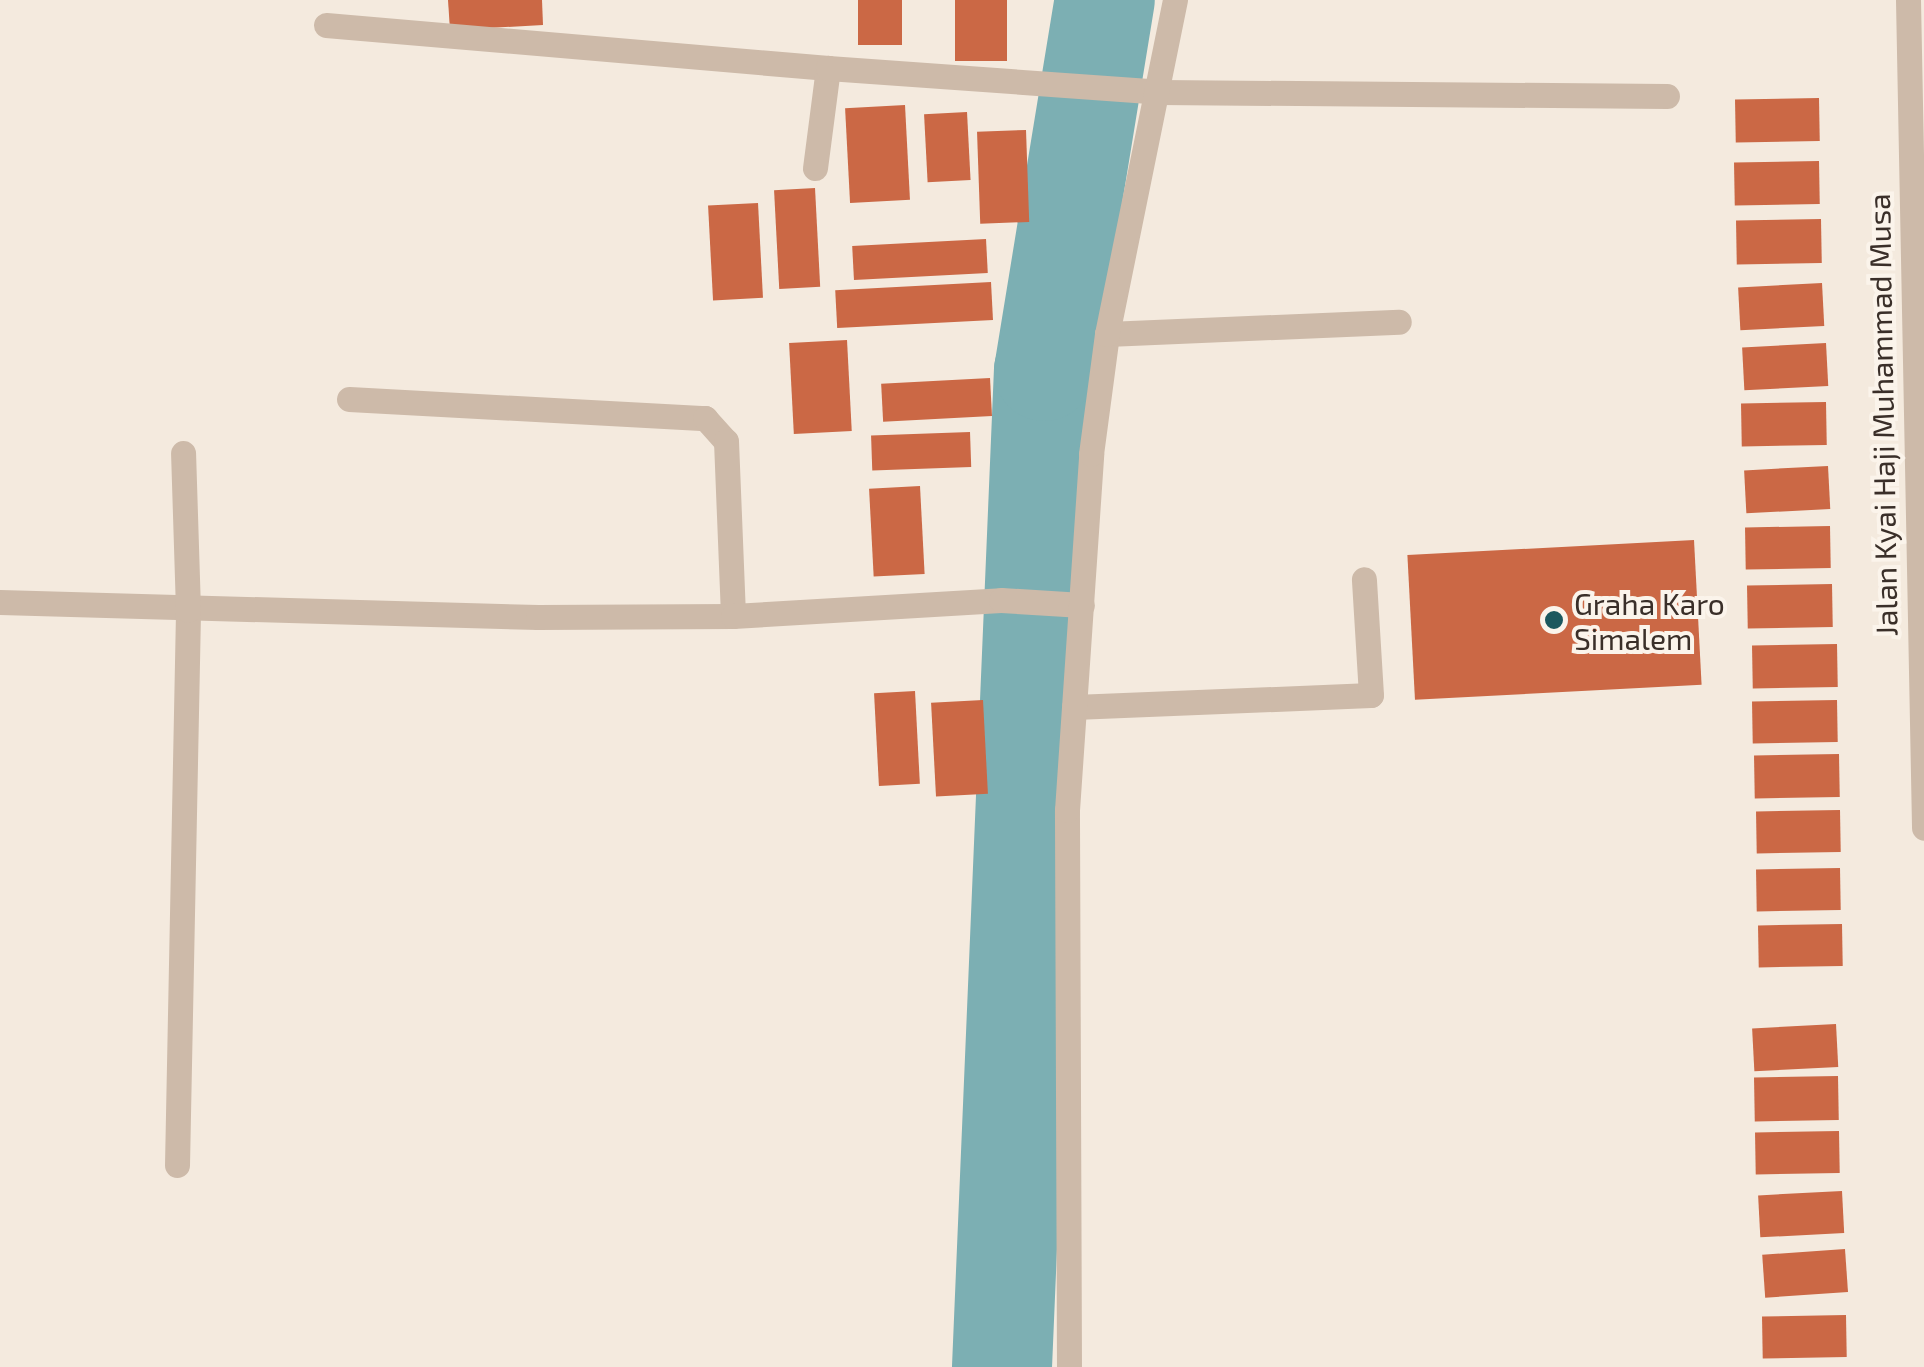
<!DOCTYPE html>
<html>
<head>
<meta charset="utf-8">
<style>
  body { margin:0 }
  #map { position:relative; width:1924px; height:1367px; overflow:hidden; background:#f4eade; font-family:"Exo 2",sans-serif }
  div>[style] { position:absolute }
  .river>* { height:100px; margin:-50px; padding:0 50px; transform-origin:50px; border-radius:50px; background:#7cafb3 }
  .building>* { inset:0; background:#cb6845; transform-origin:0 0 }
  .minor>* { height:25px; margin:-12.5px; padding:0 12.5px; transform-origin:12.5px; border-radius:12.5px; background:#cdbaa9 }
  .dots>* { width:28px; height:28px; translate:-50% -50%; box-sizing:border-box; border:5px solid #fbf4eb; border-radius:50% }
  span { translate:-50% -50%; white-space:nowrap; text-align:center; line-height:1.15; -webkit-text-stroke:8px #fbf4eb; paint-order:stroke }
  .street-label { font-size:30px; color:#3a2f29 }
  .poi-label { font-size:30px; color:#3a2f29 }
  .left { translate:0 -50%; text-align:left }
</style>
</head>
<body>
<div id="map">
  <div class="river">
    <div style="left:1002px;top:1367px;width:997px;rotate:-87.59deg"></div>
    <div style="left:1044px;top:371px;width:376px;rotate:-80.7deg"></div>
  </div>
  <div class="building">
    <div style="clip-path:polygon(448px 0,542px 0,543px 25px,450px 30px)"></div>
    <div style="left:858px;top:0;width:44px;height:45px"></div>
    <div style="left:955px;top:0;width:52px;height:61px"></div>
    <div style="left:1819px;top:98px;width:43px;height:84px;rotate:89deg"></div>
    <div style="left:905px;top:105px;width:95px;height:60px;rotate:87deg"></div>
    <div style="left:967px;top:112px;width:68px;height:43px;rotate:87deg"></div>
    <div style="left:1026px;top:130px;width:92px;height:49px;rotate:88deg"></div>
    <div style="left:1819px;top:161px;width:43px;height:85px;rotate:89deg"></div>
    <div style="left:815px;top:188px;width:99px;height:41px;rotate:87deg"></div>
    <div style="left:758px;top:203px;width:95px;height:50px;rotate:87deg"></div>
    <div style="left:1821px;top:219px;width:44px;height:85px;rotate:89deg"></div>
    <div style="left:986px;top:239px;width:34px;height:134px;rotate:87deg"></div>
    <div style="left:991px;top:282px;width:38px;height:156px;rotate:87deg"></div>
    <div style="left:1822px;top:283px;width:43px;height:84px;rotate:87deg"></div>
    <div style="left:847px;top:340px;width:91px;height:58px;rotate:87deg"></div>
    <div style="left:1826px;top:343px;width:43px;height:84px;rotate:87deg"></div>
    <div style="left:990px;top:378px;width:38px;height:109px;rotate:87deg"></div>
    <div style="left:1826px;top:402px;width:43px;height:85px;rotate:89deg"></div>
    <div style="left:970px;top:432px;width:35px;height:99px;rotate:88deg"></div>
    <div style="left:1828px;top:466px;width:43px;height:84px;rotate:87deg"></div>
    <div style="left:920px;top:486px;width:88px;height:51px;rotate:87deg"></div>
    <div style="left:1830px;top:526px;width:42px;height:85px;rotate:89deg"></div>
    <div style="left:1694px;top:540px;width:145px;height:287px;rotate:87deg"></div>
    <div style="left:1832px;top:584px;width:43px;height:85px;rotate:89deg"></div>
    <div style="left:1837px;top:644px;width:43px;height:85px;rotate:89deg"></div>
    <div style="left:915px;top:691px;width:93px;height:41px;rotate:87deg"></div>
    <div style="left:983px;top:700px;width:94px;height:52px;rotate:87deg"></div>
    <div style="left:1837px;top:700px;width:42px;height:85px;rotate:89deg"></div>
    <div style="left:1839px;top:754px;width:43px;height:85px;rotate:89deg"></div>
    <div style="left:1840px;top:810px;width:42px;height:84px;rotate:89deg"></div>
    <div style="left:1840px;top:868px;width:42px;height:84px;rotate:89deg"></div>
    <div style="left:1842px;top:924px;width:42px;height:84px;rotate:89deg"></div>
    <div style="left:1836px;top:1024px;width:43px;height:84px;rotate:87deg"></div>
    <div style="left:1838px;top:1076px;width:44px;height:84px;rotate:89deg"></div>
    <div style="left:1839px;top:1131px;width:42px;height:84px;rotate:89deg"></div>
    <div style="left:1842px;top:1191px;width:42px;height:84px;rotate:87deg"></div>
    <div style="left:1845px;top:1249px;width:43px;height:83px;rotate:86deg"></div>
    <div style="left:1846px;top:1315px;width:42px;height:84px;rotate:89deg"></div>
  </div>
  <div class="minor">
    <div style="left:1908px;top:0;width:828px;rotate:88.89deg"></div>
    <div style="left:326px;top:25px;width:504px;rotate:4.9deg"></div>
    <div style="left:815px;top:168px;width:101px;rotate:-82.6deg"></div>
    <div style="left:828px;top:68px;width:332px;rotate:4.1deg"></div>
    <div style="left:1159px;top:92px;width:508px;rotate:0.45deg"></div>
    <div style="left:1107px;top:334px;width:292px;rotate:-2.4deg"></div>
    <div style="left:349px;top:399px;width:357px;rotate:3.1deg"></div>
    <div style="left:705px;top:418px;width:31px;rotate:48deg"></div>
    <div style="left:726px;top:441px;width:175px;rotate:87.7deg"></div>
    <div style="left:0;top:602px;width:538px;rotate:1.6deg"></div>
    <div style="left:538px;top:617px;width:195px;rotate:-0.3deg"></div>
    <div style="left:733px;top:616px;width:268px;rotate:-3.4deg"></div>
    <div style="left:1001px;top:600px;width:81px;rotate:3.5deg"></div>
    <div style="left:1074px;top:707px;width:297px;rotate:-2.3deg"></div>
    <div style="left:1371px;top:695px;width:116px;rotate:-93.5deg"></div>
    <div style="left:177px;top:1165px;width:555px;rotate:-88.86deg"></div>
    <div style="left:188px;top:610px;width:157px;rotate:-91.8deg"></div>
    <div style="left:1069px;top:1367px;width:557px;rotate:-90.21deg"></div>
    <div style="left:1067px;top:810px;width:357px;rotate:-86.1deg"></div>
    <div style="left:1091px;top:454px;width:121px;rotate:-82.4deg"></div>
    <div style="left:1107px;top:334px;width:341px;rotate:-78.5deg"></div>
  </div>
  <div class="dots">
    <div style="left:1554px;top:620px;background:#1c585e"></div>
  </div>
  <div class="street-label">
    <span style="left:1882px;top:415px;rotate:-91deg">Jalan Kyai Haji Muhammad Musa</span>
  </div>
  <div class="poi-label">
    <span class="left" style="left:1574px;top:620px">Graha Karo<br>Simalem</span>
  </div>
</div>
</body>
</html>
